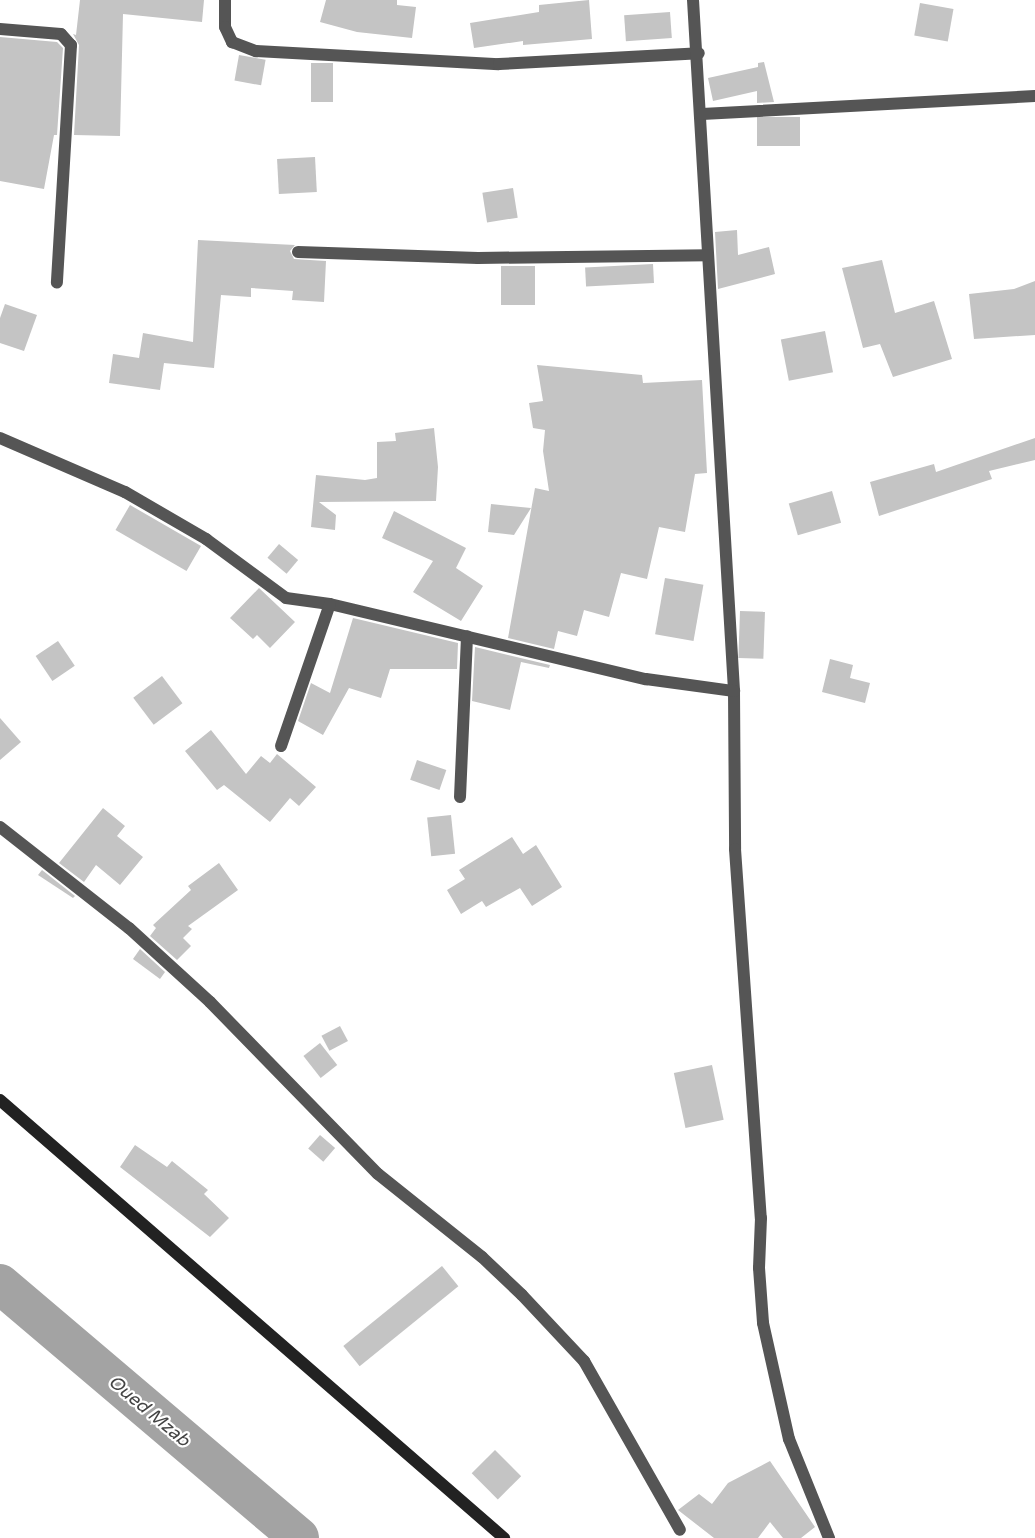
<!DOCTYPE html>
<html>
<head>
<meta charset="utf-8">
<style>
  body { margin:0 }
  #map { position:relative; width:1035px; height:1538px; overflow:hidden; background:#fff; font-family:"Varela Round",sans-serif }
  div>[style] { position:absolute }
  .river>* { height:40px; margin:-20px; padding:0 20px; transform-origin:20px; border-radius:20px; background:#a3a3a3 }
  .building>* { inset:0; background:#c4c4c4; transform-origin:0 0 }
  .minor>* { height:12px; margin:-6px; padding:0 6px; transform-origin:6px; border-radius:6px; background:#555 }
  .secondary>* { height:12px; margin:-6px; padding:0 6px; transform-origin:6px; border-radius:6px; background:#222 }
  span { translate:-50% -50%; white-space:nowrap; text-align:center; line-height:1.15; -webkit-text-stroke:4.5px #fff; paint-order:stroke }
  .water-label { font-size:18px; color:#444; font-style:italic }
</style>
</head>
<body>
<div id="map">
  <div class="river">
    <div style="left:0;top:1284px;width:392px;rotate:40.3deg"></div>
  </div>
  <div class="building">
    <div style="clip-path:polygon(80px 0,204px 0,202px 22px,123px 14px,120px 136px,74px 135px,79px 45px,73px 34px,76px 35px)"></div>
    <div style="clip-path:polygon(326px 0,397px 0,397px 5px,416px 7px,412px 38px,357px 32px,320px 22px)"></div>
    <div style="clip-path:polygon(589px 0,592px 39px,523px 45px,523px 41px,474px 48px,470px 23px,539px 12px,539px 5px)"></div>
    <div style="left:920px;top:3px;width:34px;height:33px;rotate:10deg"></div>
    <div style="left:670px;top:12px;width:26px;height:46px;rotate:86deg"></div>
    <div style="clip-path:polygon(0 37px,57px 42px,63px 48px,57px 135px,54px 135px,44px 189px,0 181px)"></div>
    <div style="left:239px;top:55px;width:27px;height:26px;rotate:10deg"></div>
    <div style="clip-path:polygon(764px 62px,774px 102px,757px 103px,757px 91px,713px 101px,708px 78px,758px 67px,758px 63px)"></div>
    <div style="left:333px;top:63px;width:39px;height:22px;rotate:90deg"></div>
    <div style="left:800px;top:117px;width:29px;height:43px;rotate:90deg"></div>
    <div style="left:315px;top:157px;width:35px;height:38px;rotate:87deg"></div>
    <div style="left:513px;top:188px;width:30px;height:31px;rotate:81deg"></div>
    <div style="clip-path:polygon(737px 230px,738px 255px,769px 247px,775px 274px,718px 289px,715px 232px)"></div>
    <div style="clip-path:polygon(198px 240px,295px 245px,290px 251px,294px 259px,326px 261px,324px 302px,292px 300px,293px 291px,251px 288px,251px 297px,221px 295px,214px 368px,164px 363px,160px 390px,109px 383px,113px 354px,139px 358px,143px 333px,193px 342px)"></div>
    <div style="clip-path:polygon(882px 260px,895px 313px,934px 301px,952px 359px,893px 377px,880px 344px,863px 348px,842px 268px)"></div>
    <div style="left:653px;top:264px;width:19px;height:68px;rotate:87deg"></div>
    <div style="left:501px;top:266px;width:34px;height:39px"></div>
    <div style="clip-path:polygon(1035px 281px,1035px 335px,974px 339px,969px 294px,1014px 289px)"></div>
    <div style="clip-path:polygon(5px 304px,37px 315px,24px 351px,0 343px,0 318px)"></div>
    <div style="left:825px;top:331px;width:42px;height:45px;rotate:79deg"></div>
    <div style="clip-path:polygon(537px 365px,642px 375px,643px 383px,702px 380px,707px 473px,695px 474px,685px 532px,659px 527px,647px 579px,621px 573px,609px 617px,584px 610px,577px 636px,558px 631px,554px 649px,508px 638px,535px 488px,549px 491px,543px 451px,545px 430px,533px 428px,529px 403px,543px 401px)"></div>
    <div style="clip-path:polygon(434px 428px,438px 467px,436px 501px,319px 502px,336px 515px,335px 530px,311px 527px,316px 475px,365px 480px,377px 478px,377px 442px,396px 441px,395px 433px)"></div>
    <div style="clip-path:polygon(1035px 438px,1035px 460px,989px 471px,992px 479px,879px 516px,870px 482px,934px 464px,936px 472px)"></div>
    <div style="left:832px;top:491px;width:33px;height:45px;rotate:74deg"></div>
    <div style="clip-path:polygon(491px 504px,531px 508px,514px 535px,488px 532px)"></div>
    <div style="left:130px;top:505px;width:82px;height:29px;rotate:30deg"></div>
    <div style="clip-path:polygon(394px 511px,466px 548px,456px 568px,483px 586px,461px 621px,413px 592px,433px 561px,382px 538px)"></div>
    <div style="left:279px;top:544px;width:25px;height:18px;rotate:40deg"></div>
    <div style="left:665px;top:578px;width:39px;height:57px;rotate:10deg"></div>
    <div style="clip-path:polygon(259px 588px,295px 622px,270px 648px,257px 635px,253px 639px,230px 618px)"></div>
    <div style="left:740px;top:611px;width:25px;height:47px;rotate:2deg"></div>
    <div style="clip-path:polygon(353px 618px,458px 643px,457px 669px,390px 669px,381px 698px,349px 688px,323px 735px,298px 721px,311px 683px,330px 693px)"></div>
    <div style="left:58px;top:641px;width:30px;height:27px;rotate:56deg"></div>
    <div style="clip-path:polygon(475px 647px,550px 665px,549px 668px,521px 662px,510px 710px,472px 701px)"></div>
    <div style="clip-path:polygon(830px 659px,853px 665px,850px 678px,870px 683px,865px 703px,822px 692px)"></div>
    <div style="left:162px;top:676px;width:34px;height:36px;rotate:53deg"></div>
    <div style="clip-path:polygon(0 718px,21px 742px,0 760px)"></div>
    <div style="clip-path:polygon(211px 730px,246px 774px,261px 756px,270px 763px,277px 754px,316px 787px,299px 806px,290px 798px,270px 822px,224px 785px,217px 790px,185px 751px)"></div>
    <div style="left:417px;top:760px;width:31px;height:21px;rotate:19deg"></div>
    <div style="clip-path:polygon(103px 808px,125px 826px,117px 836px,143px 857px,120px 885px,96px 865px,84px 882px,59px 863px)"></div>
    <div style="left:451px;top:815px;width:39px;height:24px;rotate:84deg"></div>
    <div style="clip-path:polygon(512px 837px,523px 854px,536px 845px,562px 887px,532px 906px,520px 888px,486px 907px,482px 901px,461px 914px,447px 890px,465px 879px,459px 870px)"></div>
    <div style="clip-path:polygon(219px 863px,238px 890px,188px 926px,192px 929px,183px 938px,191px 946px,177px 960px,150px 936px,156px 928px,153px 925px,191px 890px,188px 886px)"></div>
    <div style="clip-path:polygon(42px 870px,75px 896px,73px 898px,38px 875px)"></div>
    <div style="clip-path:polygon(140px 949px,165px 972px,160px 979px,133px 959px)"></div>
    <div style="left:340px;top:1026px;width:17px;height:21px;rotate:62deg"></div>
    <div style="left:320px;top:1043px;width:28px;height:21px;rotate:52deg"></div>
    <div style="left:712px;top:1065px;width:56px;height:39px;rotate:78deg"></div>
    <div style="left:320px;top:1135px;width:20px;height:18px;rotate:41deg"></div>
    <div style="clip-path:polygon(135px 1145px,167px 1167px,172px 1161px,208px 1190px,204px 1194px,229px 1218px,210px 1237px,120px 1167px)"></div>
    <div style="left:442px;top:1266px;width:26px;height:127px;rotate:51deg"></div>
    <div style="left:495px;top:1450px;width:37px;height:33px;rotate:45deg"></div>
    <div style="clip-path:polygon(770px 1461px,815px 1527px,801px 1538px,783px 1538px,770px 1522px,758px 1538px,714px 1538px,678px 1510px,699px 1494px,712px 1504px,728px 1483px)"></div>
  </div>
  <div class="minor">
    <div style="left:225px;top:0;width:27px;rotate:90deg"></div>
    <div style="left:225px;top:27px;width:17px;rotate:65deg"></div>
    <div style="left:232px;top:42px;width:26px;rotate:21deg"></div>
    <div style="left:256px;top:51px;width:243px;rotate:3.1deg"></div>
    <div style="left:499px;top:64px;width:200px;rotate:-3.1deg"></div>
    <div style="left:693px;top:0;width:692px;rotate:86.6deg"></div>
    <div style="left:734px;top:691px;width:158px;rotate:89.6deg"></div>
    <div style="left:735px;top:849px;width:370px;rotate:86deg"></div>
    <div style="left:761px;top:1218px;width:50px;rotate:92.3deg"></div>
    <div style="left:759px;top:1268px;width:55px;rotate:85.8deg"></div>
    <div style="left:763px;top:1323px;width:119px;rotate:77.4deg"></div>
    <div style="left:789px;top:1439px;width:107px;rotate:68deg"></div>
    <div style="left:0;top:29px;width:61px;rotate:4.7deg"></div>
    <div style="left:61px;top:34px;width:15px;rotate:48deg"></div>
    <div style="left:71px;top:45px;width:238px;rotate:93.4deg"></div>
    <div style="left:702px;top:114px;width:333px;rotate:-3.1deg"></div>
    <div style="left:298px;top:252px;width:180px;rotate:1.9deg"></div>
    <div style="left:478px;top:258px;width:230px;rotate:-0.7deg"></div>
    <div style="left:0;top:438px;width:136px;rotate:23.4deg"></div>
    <div style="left:125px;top:492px;width:94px;rotate:30.1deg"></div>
    <div style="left:206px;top:539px;width:99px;rotate:36.4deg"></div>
    <div style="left:286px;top:598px;width:44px;rotate:7.8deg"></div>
    <div style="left:330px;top:604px;width:325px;rotate:13.4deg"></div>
    <div style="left:646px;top:679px;width:89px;rotate:7.8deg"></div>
    <div style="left:281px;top:746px;width:150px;rotate:-71deg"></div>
    <div style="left:460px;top:797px;width:161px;rotate:-87.5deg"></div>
    <div style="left:0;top:827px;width:164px;rotate:38.1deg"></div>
    <div style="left:129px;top:928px;width:110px;rotate:42.4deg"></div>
    <div style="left:210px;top:1002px;width:240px;rotate:45.7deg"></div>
    <div style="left:378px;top:1174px;width:133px;rotate:38.6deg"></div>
    <div style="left:482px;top:1257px;width:55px;rotate:43.5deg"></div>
    <div style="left:522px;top:1295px;width:91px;rotate:46.8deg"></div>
    <div style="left:584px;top:1361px;width:194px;rotate:60.4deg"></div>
  </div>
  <div class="secondary">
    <div style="left:0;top:1100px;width:668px;rotate:40.99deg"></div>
  </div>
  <div class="water-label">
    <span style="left:149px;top:1411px;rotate:40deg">Oued Mzab</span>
  </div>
</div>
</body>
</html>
